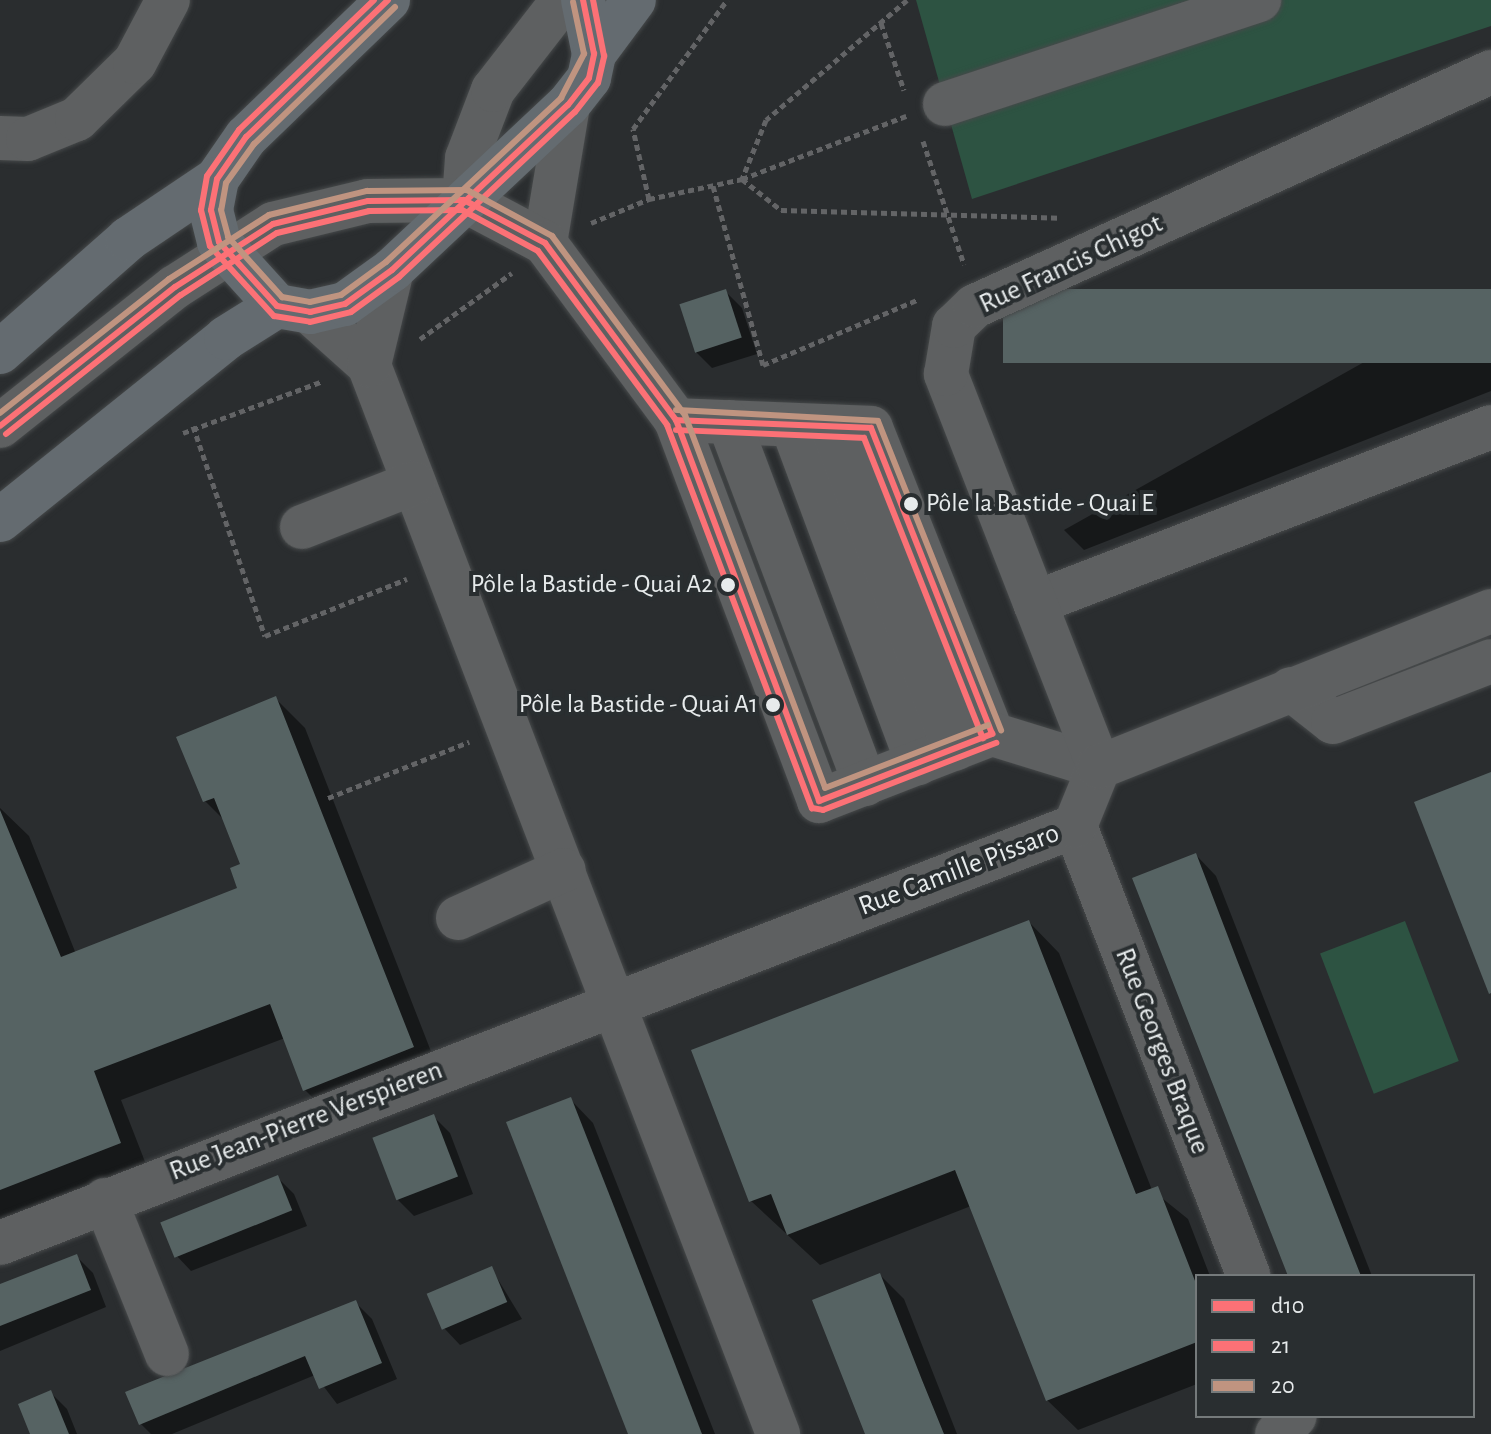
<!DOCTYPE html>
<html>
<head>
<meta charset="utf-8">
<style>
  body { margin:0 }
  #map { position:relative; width:1491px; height:1434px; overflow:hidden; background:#2a2d2f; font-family:"Alegreya Sans",sans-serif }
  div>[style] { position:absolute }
  .green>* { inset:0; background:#2d5342; transform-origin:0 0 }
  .shadow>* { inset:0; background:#0007 }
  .building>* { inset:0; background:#566363; transform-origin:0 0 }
  .path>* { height:5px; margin-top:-2.5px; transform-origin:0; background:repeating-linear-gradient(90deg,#636466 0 6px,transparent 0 10px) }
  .roads { filter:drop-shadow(0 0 2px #46494a) drop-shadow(0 0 2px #46494a) }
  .minor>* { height:44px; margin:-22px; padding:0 22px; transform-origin:22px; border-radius:22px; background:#5e6061 }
  .major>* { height:44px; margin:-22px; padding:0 22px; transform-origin:22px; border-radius:22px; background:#646b70 }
  .bus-1>* { height:6px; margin:-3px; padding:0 3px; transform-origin:3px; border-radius:3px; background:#fc7176 }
  .bus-2>* { height:6px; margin:-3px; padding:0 3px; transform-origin:3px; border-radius:3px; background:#fc7176 }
  .bus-3>* { height:6px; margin:-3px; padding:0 3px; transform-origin:3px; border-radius:3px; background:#c09480 }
  .dots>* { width:22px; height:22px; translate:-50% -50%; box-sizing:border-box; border:4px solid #292e30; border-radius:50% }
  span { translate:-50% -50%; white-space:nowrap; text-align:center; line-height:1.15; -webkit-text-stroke:8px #292e30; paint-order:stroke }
  .bus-label { font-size:26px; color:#e7ebec }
  .left { translate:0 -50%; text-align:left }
  .right { translate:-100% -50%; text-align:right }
  .street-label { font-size:28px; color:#e7ebec }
  .legend { position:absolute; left:1195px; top:1274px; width:280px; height:144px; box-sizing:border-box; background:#292e30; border:2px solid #757a7b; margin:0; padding:10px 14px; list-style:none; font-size:24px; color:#e7ebec }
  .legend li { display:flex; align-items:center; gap:16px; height:40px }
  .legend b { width:40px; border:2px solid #757a7b }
</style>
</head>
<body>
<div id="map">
  <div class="green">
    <div style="clip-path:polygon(916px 0,1491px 0,1491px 26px,972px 199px)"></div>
    <div style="left:1405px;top:921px;width:150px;height:91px;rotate:69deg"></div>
  </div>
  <div class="shadow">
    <div style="clip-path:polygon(1491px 291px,1491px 391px,1084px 550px,1064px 530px)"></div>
    <div style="clip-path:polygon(726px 292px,742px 308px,757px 354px,712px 368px,696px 352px)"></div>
    <div style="clip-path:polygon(276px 699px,305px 728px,441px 1077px,334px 1119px,305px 1090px,285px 1038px,121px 1100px,149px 1172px,0 1230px,0 808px,29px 836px,76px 954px,240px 889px,243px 865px,226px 822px,205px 801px)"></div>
    <div style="clip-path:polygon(1196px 855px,1216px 876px,1372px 1276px,1290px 1276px)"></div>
    <div style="clip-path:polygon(1029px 922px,1059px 953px,1152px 1190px,1188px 1219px,1210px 1276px,1197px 1276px,1197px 1384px,1078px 1430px,1047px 1400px,971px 1206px,820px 1265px,751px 1201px,693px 1051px)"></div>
    <div style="clip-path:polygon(570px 1099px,593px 1123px,715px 1434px,630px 1434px)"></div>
    <div style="clip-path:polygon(434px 1117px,450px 1133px,473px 1194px,414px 1216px,398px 1200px)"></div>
    <div style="clip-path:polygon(278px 1178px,294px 1194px,307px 1226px,191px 1271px,175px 1254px)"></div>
    <div style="clip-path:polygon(76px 1256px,93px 1273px,106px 1307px,0 1351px,0 1288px)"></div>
    <div style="clip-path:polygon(491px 1268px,522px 1319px,460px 1345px,444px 1328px)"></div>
    <div style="clip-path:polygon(880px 1275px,904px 1299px,957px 1434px,867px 1434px)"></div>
    <div style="clip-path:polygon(356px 1303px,372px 1319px,397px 1379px,337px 1404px,315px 1375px,172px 1434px,151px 1434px,141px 1424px)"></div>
    <div style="clip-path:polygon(51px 1393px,67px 1409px,77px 1434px,32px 1434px)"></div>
  </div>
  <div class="building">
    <div style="left:726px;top:289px;width:51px;height:49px;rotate:72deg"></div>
    <div style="left:1491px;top:289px;width:74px;height:488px;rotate:90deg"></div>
    <div style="clip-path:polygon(276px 696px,414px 1047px,303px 1091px,270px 1004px,94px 1071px,121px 1143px,0 1190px,0 810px,61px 957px,237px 888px,230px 868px,240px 864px,214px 798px,203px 802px,176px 737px)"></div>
    <div style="clip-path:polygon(1491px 772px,1491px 993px,1489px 994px,1414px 802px)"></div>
    <div style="clip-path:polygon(1196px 853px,1237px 960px,1361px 1276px,1288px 1276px,1132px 878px)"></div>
    <div style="clip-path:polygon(1029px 920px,1136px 1194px,1158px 1186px,1197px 1286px,1197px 1342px,1046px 1401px,955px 1170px,787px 1235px,771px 1194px,749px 1202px,691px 1050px)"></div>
    <div style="clip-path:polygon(571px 1097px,613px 1204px,702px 1434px,628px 1434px,506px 1122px)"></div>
    <div style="left:434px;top:1114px;width:67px;height:66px;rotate:69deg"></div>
    <div style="left:278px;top:1175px;width:38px;height:127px;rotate:68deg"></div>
    <div style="clip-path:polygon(77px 1254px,91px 1290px,0 1326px,0 1284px)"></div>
    <div style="left:492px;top:1266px;width:39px;height:71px;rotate:67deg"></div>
    <div style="clip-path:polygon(880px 1273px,922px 1380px,944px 1434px,865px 1434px,812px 1300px)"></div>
    <div style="clip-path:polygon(356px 1300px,382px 1363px,319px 1389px,305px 1356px,139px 1425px,125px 1392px)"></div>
    <div style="clip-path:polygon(51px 1390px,69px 1434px,30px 1434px,18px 1404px)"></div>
  </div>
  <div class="path">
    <div style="left:907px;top:0;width:185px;rotate:139.6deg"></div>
    <div style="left:766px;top:120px;width:64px;rotate:112.1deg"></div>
    <div style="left:742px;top:179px;width:50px;rotate:38.5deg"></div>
    <div style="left:781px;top:210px;width:279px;rotate:1.6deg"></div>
    <div style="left:881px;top:23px;width:71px;rotate:71.1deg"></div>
    <div style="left:923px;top:141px;width:130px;rotate:71.6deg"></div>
    <div style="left:713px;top:186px;width:186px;rotate:74.4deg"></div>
    <div style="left:763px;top:365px;width:169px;rotate:-22.9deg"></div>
    <div style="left:649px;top:199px;width:72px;rotate:-102.9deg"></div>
    <div style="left:633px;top:129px;width:160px;rotate:-53.9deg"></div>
    <div style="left:591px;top:223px;width:63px;rotate:-22.5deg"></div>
    <div style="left:649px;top:199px;width:95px;rotate:-12.1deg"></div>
    <div style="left:742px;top:179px;width:176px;rotate:-21deg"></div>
    <div style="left:420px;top:339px;width:113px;rotate:-35.7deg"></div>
    <div style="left:193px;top:426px;width:222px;rotate:71.1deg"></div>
    <div style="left:265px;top:636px;width:153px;rotate:-21.9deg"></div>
    <div style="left:183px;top:433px;width:149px;rotate:-20.4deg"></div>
    <div style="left:328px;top:798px;width:152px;rotate:-21.7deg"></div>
  </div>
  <div class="roads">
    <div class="minor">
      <div style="left:945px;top:104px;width:331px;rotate:-18.3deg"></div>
      <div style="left:0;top:138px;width:28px;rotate:2deg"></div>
      <div style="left:28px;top:139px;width:53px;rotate:-22.2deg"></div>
      <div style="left:77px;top:119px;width:81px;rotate:-44.5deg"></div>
      <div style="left:135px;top:62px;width:70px;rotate:-62deg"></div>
      <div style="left:464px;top:200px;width:42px;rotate:-85.9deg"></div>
      <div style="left:467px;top:158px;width:73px;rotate:-69.1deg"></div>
      <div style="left:493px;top:90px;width:114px;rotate:-52.1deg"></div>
      <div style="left:545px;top:243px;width:140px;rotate:-80.5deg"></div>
      <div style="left:310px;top:312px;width:79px;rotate:41.9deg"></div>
      <div style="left:369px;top:365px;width:1145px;rotate:69.06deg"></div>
      <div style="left:369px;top:365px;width:98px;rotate:-76.4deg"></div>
      <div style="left:676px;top:420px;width:195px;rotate:2.3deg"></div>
      <div style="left:871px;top:428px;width:329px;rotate:68.4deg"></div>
      <div style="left:729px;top:422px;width:387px;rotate:69.4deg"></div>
      <div style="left:792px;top:425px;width:361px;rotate:69.6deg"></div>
      <div style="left:0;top:426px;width:223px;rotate:-38.5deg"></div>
      <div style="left:175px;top:287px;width:117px;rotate:-32.7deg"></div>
      <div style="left:273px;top:224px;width:98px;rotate:-13.6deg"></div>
      <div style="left:368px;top:201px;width:96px;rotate:-0.6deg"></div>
      <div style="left:464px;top:200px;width:92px;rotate:28deg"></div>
      <div style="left:545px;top:243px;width:220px;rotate:53.5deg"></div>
      <div style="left:676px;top:420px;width:407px;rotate:69.4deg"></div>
      <div style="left:819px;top:801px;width:186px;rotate:-21.2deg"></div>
      <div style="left:992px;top:734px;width:112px;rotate:17.1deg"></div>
      <div style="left:833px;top:427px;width:344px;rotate:69.2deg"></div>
      <div style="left:302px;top:527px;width:120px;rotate:-21.4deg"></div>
      <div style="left:1035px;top:603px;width:489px;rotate:-21.1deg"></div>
      <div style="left:1291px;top:689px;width:53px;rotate:38.2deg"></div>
      <div style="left:1333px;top:722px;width:169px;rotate:-21.1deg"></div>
      <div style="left:1099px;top:767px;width:422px;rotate:-111.3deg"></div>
      <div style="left:946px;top:374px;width:49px;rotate:-80.5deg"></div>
      <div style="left:954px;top:326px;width:29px;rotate:-44deg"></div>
      <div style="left:975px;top:306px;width:567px;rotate:-24.39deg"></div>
      <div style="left:1075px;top:826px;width:482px;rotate:68.9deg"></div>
      <div style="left:458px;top:918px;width:116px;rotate:-24.4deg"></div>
      <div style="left:105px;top:1200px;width:166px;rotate:68.1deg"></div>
      <div style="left:0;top:1243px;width:1153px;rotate:-21.2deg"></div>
      <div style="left:1075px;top:826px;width:64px;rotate:-67.9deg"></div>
      <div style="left:1099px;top:767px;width:422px;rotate:-21.7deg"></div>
      <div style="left:1277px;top:1434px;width:25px;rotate:-45deg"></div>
    </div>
    <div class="major">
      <div style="left:388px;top:0;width:197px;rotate:136deg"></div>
      <div style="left:246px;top:137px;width:51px;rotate:124.6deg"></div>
      <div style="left:217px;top:179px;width:32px;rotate:101deg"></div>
      <div style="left:211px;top:210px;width:33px;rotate:76deg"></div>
      <div style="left:219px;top:242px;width:86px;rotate:47.8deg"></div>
      <div style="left:277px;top:306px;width:34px;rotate:10deg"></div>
      <div style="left:310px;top:312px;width:36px;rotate:-13deg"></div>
      <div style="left:345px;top:304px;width:58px;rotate:-35.9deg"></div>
      <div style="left:392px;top:270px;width:241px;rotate:-43.2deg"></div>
      <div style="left:568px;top:105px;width:34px;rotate:-52deg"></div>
      <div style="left:589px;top:78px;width:25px;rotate:-78deg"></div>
      <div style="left:594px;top:54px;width:55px;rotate:-101.5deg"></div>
      <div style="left:594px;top:54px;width:67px;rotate:-53.5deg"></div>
      <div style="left:0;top:352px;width:171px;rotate:-41.4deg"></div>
      <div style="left:128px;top:239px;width:107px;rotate:-34deg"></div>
      <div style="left:0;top:520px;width:290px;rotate:-38.8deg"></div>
      <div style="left:226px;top:338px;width:60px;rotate:-32.1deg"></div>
    </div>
  </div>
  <div class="bus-1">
    <div style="left:388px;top:0;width:197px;rotate:136deg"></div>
    <div style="left:246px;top:137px;width:51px;rotate:124.6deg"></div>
    <div style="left:217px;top:179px;width:32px;rotate:101deg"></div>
    <div style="left:211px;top:210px;width:33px;rotate:76deg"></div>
    <div style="left:219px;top:242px;width:86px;rotate:47.8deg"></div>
    <div style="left:277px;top:306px;width:34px;rotate:10deg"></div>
    <div style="left:310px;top:312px;width:36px;rotate:-13deg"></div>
    <div style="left:345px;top:304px;width:58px;rotate:-35.9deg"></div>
    <div style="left:392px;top:270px;width:241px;rotate:-43.2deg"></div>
    <div style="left:568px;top:105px;width:34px;rotate:-52deg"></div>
    <div style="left:589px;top:78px;width:25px;rotate:-78deg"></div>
    <div style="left:594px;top:54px;width:55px;rotate:-101.5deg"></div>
    <div style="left:676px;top:420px;width:195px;rotate:2.3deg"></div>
    <div style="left:871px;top:428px;width:329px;rotate:68.4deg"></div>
    <div style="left:0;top:426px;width:223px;rotate:-38.5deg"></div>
    <div style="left:175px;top:287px;width:117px;rotate:-32.7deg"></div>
    <div style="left:273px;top:224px;width:98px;rotate:-13.6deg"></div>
    <div style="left:368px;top:201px;width:96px;rotate:-0.6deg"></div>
    <div style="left:464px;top:200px;width:92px;rotate:28deg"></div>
    <div style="left:545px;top:243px;width:220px;rotate:53.5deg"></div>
    <div style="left:676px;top:420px;width:407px;rotate:69.4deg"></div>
    <div style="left:819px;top:801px;width:186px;rotate:-21.2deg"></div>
  </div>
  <div class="bus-2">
    <div style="left:374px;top:0;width:187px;rotate:136.1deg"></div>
    <div style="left:239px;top:130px;width:56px;rotate:124.8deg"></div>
    <div style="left:207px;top:176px;width:35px;rotate:100deg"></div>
    <div style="left:201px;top:210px;width:37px;rotate:76deg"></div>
    <div style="left:210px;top:246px;width:95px;rotate:47.6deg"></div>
    <div style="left:274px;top:316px;width:36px;rotate:9deg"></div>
    <div style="left:310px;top:322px;width:42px;rotate:-13.7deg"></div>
    <div style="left:351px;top:312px;width:59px;rotate:-36.1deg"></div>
    <div style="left:399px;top:277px;width:241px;rotate:-43.2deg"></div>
    <div style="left:575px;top:112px;width:37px;rotate:-52deg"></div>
    <div style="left:598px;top:83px;width:28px;rotate:-77deg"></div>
    <div style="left:604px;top:56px;width:57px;rotate:-101.1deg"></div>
    <div style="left:676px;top:430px;width:188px;rotate:2.4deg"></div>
    <div style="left:864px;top:438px;width:323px;rotate:68.4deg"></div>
    <div style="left:6px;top:434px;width:223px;rotate:-38.5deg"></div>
    <div style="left:181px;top:295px;width:114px;rotate:-32.9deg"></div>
    <div style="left:277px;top:233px;width:95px;rotate:-13.4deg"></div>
    <div style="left:369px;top:211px;width:93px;rotate:-0.6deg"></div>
    <div style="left:462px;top:210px;width:86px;rotate:28.3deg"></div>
    <div style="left:538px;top:251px;width:217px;rotate:53.4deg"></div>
    <div style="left:667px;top:425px;width:410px;rotate:69.3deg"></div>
    <div style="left:812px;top:808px;width:11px;rotate:10deg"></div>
    <div style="left:823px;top:810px;width:186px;rotate:-21.2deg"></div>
  </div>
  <div class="bus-3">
    <div style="left:395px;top:7px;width:197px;rotate:135.8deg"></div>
    <div style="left:254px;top:144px;width:48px;rotate:125.7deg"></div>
    <div style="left:226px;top:183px;width:27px;rotate:100deg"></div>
    <div style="left:221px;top:210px;width:28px;rotate:75deg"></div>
    <div style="left:228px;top:237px;width:81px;rotate:48deg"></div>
    <div style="left:282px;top:297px;width:28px;rotate:10deg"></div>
    <div style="left:310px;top:302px;width:32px;rotate:-13deg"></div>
    <div style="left:341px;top:295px;width:56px;rotate:-36.3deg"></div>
    <div style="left:386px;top:262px;width:240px;rotate:-43.1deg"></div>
    <div style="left:561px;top:98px;width:50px;rotate:-62.4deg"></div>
    <div style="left:584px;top:54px;width:53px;rotate:-101.9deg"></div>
    <div style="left:676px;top:410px;width:202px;rotate:3.1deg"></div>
    <div style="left:878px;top:421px;width:333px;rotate:68.3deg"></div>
    <div style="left:0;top:413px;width:216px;rotate:-38.4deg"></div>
    <div style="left:169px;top:279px;width:119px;rotate:-32.6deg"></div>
    <div style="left:269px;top:215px;width:101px;rotate:-13.8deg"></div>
    <div style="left:367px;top:191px;width:100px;rotate:-0.6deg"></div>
    <div style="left:467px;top:190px;width:97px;rotate:28.4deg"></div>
    <div style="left:552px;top:236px;width:223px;rotate:53.4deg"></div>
    <div style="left:685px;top:415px;width:398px;rotate:69.4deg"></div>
    <div style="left:825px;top:788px;width:175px;rotate:-21.1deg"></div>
  </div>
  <div class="dots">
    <div style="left:911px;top:504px;background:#e7ebec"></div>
    <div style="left:728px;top:585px;background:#e7ebec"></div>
    <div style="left:773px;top:705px;background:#e7ebec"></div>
  </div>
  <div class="bus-label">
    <span class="left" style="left:926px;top:504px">Pôle la Bastide - Quai E</span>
    <span class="right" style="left:713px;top:585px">Pôle la Bastide - Quai A2</span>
    <span class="right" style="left:758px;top:705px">Pôle la Bastide - Quai A1</span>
  </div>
  <div class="street-label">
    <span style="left:1071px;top:264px;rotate:-25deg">Rue Francis Chigot</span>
    <span style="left:959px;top:870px;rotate:-21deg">Rue Camille Pissaro</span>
    <span style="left:1162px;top:1051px;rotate:69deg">Rue Georges Braque</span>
    <span style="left:306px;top:1121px;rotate:-21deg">Rue Jean-Pierre Verspieren</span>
  </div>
  <ul class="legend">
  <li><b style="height:10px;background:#fc7176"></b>d10</li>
  <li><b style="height:10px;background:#fc7176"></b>21</li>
  <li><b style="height:10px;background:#c09480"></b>20</li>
  </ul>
</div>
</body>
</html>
